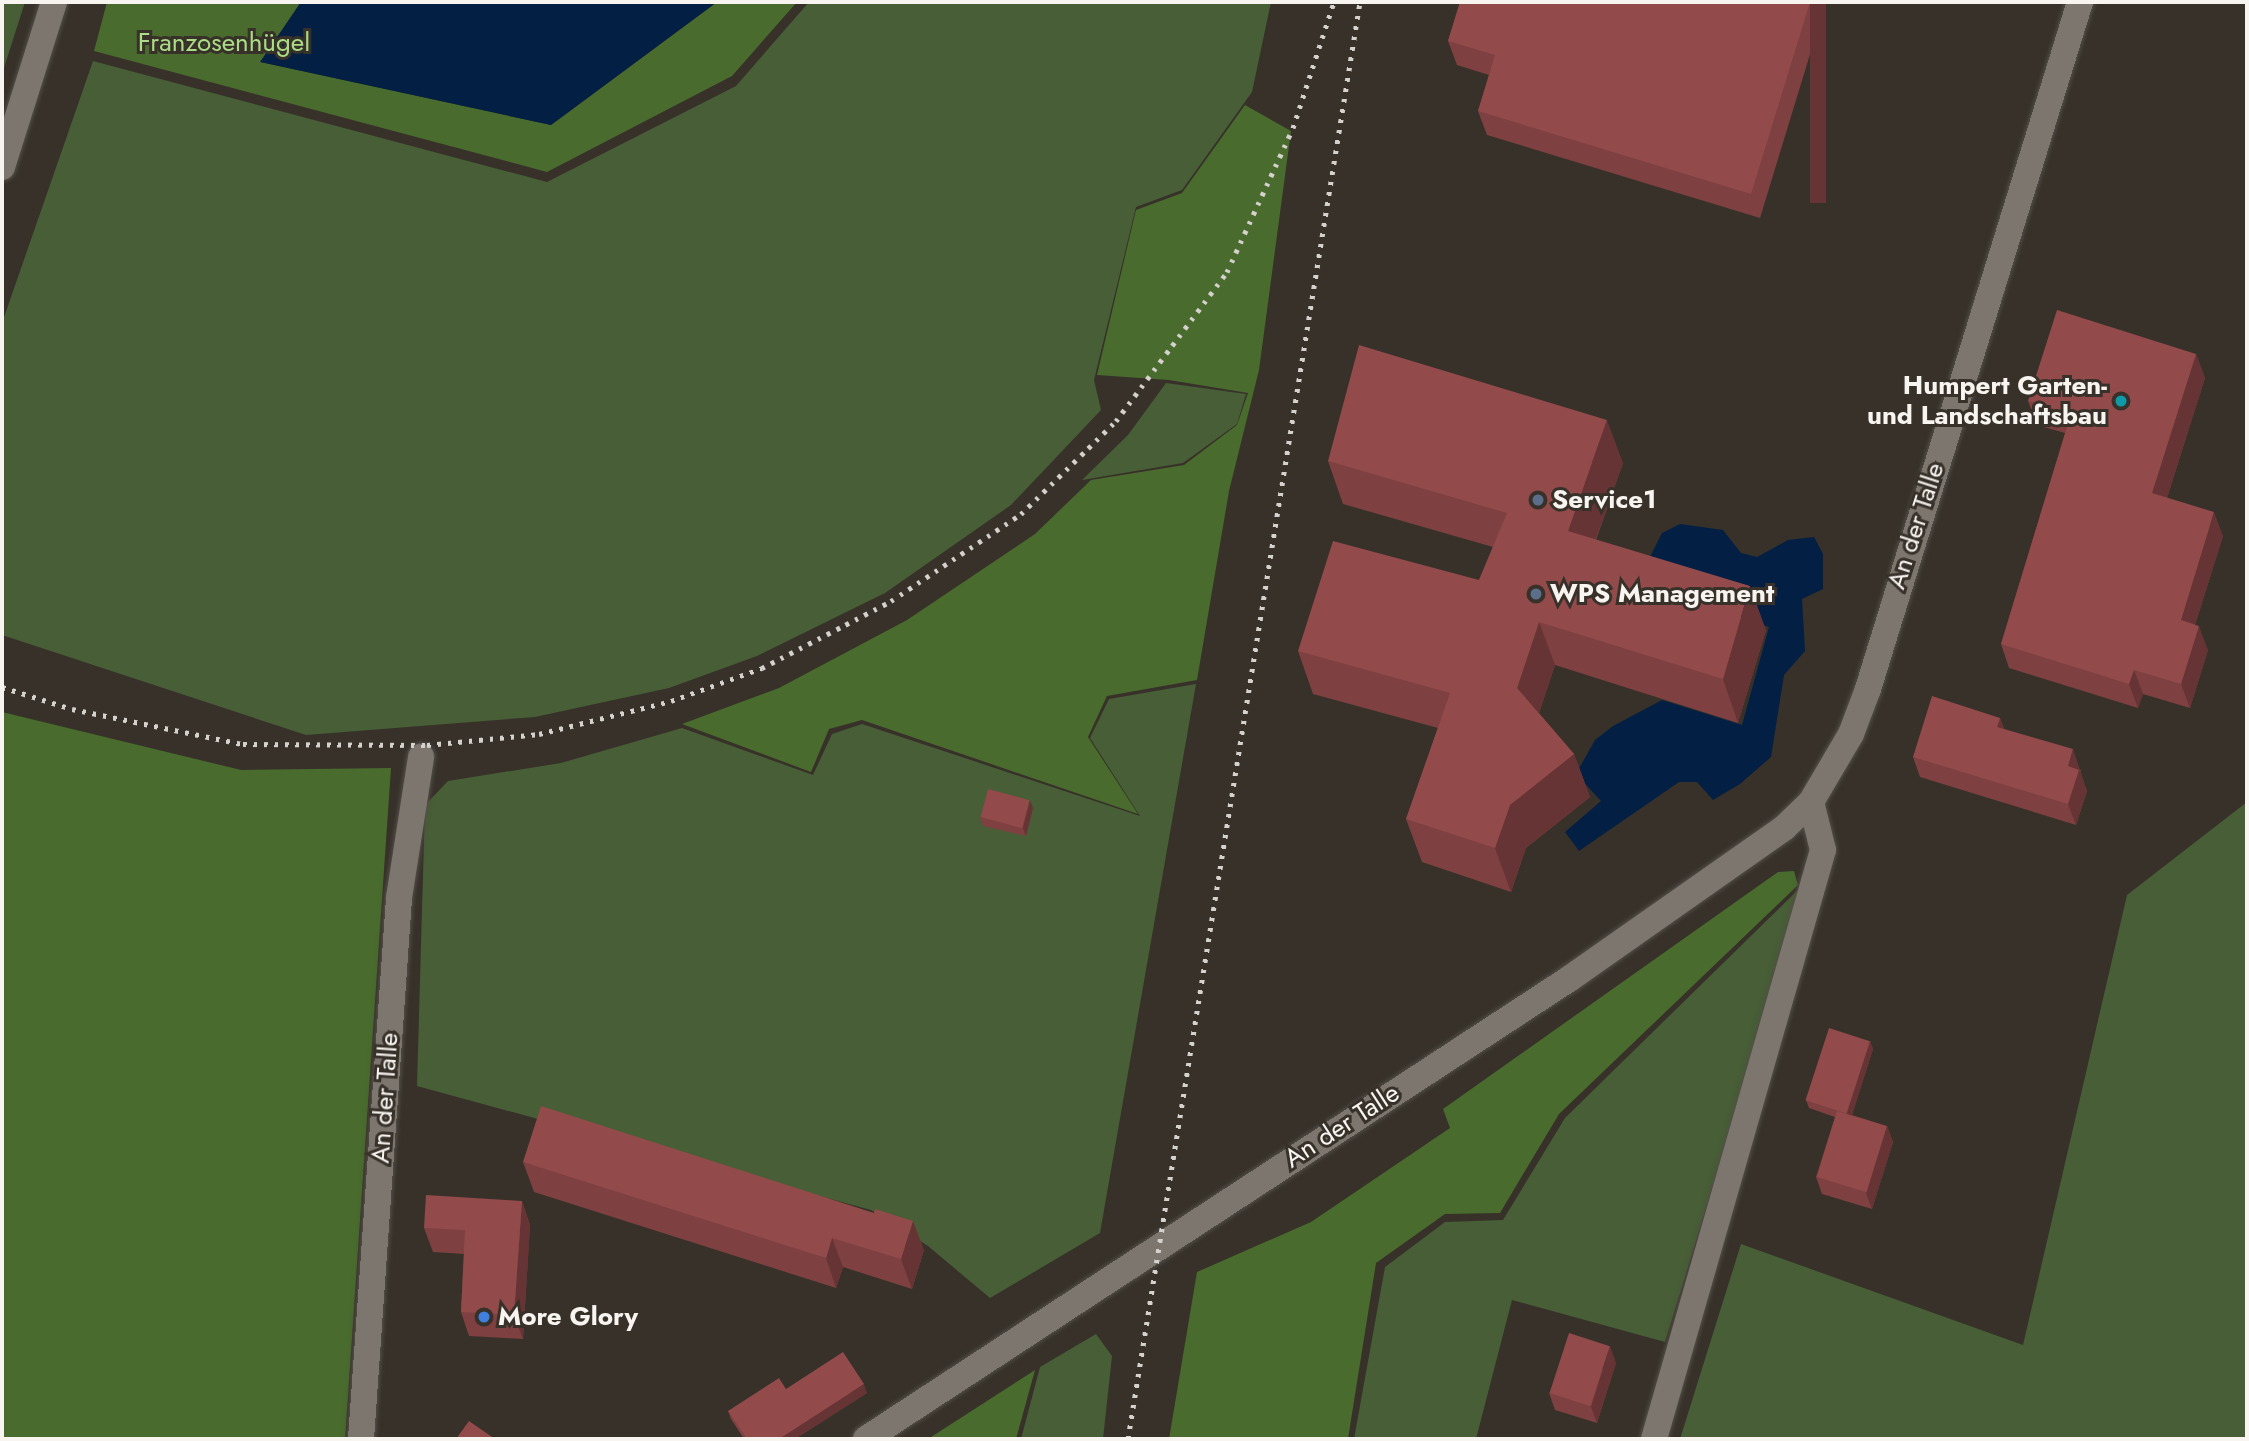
<!DOCTYPE html>
<html>
<head>
<meta charset="utf-8">
<style>
  body { margin:0 }
  #map { position:relative; width:2249px; height:1441px; overflow:hidden; background:#37312a; font-family:Jost,sans-serif }
  div>[style] { position:absolute }
  .green>* { inset:0; background:#475e36 }
  .forest>* { inset:0; background:#496b2d }
  .water>* { inset:0; background:#041f44 }
  .roads { filter:drop-shadow(0 0 2px #524e47) drop-shadow(0 0 2px #524e47) }
  .street>* { height:26px; margin:-13px; padding:0 13px; transform-origin:13px; border-radius:13px; background:#7d766e }
  .rail>* { height:5px; margin-top:-2.5px; transform-origin:0; background:repeating-linear-gradient(90deg,#d5d1cc 0 3.5px,transparent 0 10.5px) }
  .wall>* { inset:0; background:#7e4040 }
  .shaded-wall>* { inset:0; background:#663434; transform-origin:0 0 }
  .building>* { inset:0; background:#924a4a; transform-origin:0 0 }
  .dots>* { width:19px; height:19px; translate:-50% -50%; box-sizing:border-box; border:4px solid #37312a; border-radius:50% }
  span { translate:-50% -50%; white-space:nowrap; text-align:center; line-height:1.15; -webkit-text-stroke:6px #37312a; paint-order:stroke }
  .park-label { font-size:26px; color:#a9dc84 }
  .poi-label { font-size:26px; color:#f8f4f0; font-weight:700 }
  .right { translate:-100% -50%; text-align:right }
  .left { translate:0 -50%; text-align:left }
  .street-label { font-size:26px; color:#f8f4f0 }
  .frame { position:absolute; inset:0; border:4px solid #f8f4f0; pointer-events:none }
</style>
</head>
<body>
<div id="map">
  <div class="green">
    <div style="clip-path:polygon(2px 2px,25px 2px,2px 74px)"></div>
    <div style="clip-path:polygon(809px 2px,1271px 2px,1252px 92px,1182px 190px,1136px 207px,1094px 380px,1101px 410px,1011px 505px,885px 593px,757px 656px,669px 688px,535px 717px,306px 735px,2px 635px,2px 323px,93px 61px,547px 182px,736px 86px)"></div>
    <div style="clip-path:polygon(1166px 383px,1246px 394px,1237px 424px,1183px 463px,1082px 480px,1128px 435px)"></div>
    <div style="clip-path:polygon(1196px 684px,1100px 1233px,990px 1298px,928px 1246px,871px 1210px,417px 1086px,425px 805px,448px 781px,561px 763px,682px 728px,813px 775px,832px 734px,862px 724px,1140px 816px,1090px 738px,1109px 699px)"></div>
    <div style="clip-path:polygon(2247px 802px,2247px 1439px,1680px 1439px,1741px 1244px,2023px 1345px,2127px 895px)"></div>
    <div style="clip-path:polygon(1806px 882px,1665px 1342px,1512px 1300px,1476px 1439px,1354px 1439px,1385px 1267px,1445px 1222px,1503px 1220px,1565px 1118px)"></div>
    <div style="clip-path:polygon(1096px 1334px,1112px 1356px,1103px 1439px,1021px 1439px,1040px 1367px)"></div>
  </div>
  <div class="forest">
    <div style="clip-path:polygon(107px 2px,301px 2px,261px 62px,551px 125px,717px 2px,797px 2px,732px 76px,547px 172px,94px 51px)"></div>
    <div style="clip-path:polygon(1245px 105px,1291px 131px,1259px 370px,1229px 491px,1197px 680px,1107px 696px,1088px 737px,1138px 814px,862px 720px,829px 729px,811px 772px,682px 724px,779px 688px,907px 620px,1035px 534px,1091px 480px,1184px 465px,1237px 425px,1248px 393px,1169px 380px,1097px 375px,1136px 210px,1182px 193px)"></div>
    <div style="clip-path:polygon(2px 712px,241px 770px,391px 768px,345px 1439px,2px 1439px)"></div>
    <div style="clip-path:polygon(1794px 871px,1798px 885px,1559px 1114px,1500px 1213px,1445px 1214px,1376px 1263px,1348px 1439px,1169px 1439px,1197px 1272px,1311px 1222px,1450px 1128px,1443px 1109px,1778px 872px)"></div>
    <div style="clip-path:polygon(1035px 1370px,1016px 1439px,928px 1439px)"></div>
  </div>
  <div class="water">
    <div style="clip-path:polygon(301px 2px,717px 2px,551px 125px,260px 62px)"></div>
    <div style="clip-path:polygon(1680px 524px,1723px 530px,1741px 553px,1757px 557px,1788px 540px,1814px 537px,1823px 554px,1823px 589px,1802px 599px,1805px 651px,1784px 675px,1771px 757px,1740px 784px,1713px 800px,1697px 782px,1679px 782px,1579px 851px,1565px 832px,1601px 801px,1576px 774px,1595px 740px,1613px 726px,1662px 700px,1742px 725px,1769px 627px,1636px 585px,1662px 533px)"></div>
  </div>
  <div class="roads">
    <div class="street">
      <div style="left:2px;top:167px;width:173px;rotate:-72.5deg"></div>
      <div style="left:361px;top:1439px;width:542px;rotate:-85.98deg"></div>
      <div style="left:399px;top:898px;width:143px;rotate:-81.1deg"></div>
      <div style="left:866px;top:1439px;width:840px;rotate:-33.2deg"></div>
      <div style="left:1569px;top:979px;width:263px;rotate:-35.1deg"></div>
      <div style="left:1784px;top:828px;width:37px;rotate:-44deg"></div>
      <div style="left:1811px;top:802px;width:79px;rotate:-59.5deg"></div>
      <div style="left:1851px;top:734px;width:48px;rotate:-69.3deg"></div>
      <div style="left:1868px;top:689px;width:719px;rotate:-72.85deg"></div>
      <div style="left:1654px;top:1439px;width:613px;rotate:-73.99deg"></div>
      <div style="left:1823px;top:850px;width:49px;rotate:-104deg"></div>
    </div>
  </div>
  <div class="rail">
    <div style="left:2px;top:687px;width:73px;rotate:17.4deg"></div>
    <div style="left:72px;top:709px;width:175px;rotate:11.6deg"></div>
    <div style="left:243px;top:744px;width:184px;rotate:0.3deg"></div>
    <div style="left:427px;top:745px;width:113px;rotate:-5.6deg"></div>
    <div style="left:539px;top:734px;width:136px;rotate:-14deg"></div>
    <div style="left:671px;top:701px;width:97px;rotate:-19.9deg"></div>
    <div style="left:762px;top:668px;width:145px;rotate:-27.4deg"></div>
    <div style="left:891px;top:601px;width:156px;rotate:-33.8deg"></div>
    <div style="left:1021px;top:514px;width:133px;rotate:-44.4deg"></div>
    <div style="left:1116px;top:421px;width:186px;rotate:-53.3deg"></div>
    <div style="left:1227px;top:272px;width:158px;rotate:-65.4deg"></div>
    <div style="left:1293px;top:128px;width:133px;rotate:-72deg"></div>
    <div style="left:1128px;top:1439px;width:1456px;rotate:-80.83deg"></div>
  </div>
  <div class="wall">
    <div style="clip-path:polygon(1460px 2px,1826px 2px,1760px 218px,1487px 135px,1478px 111px,1489px 75px,1457px 65px,1448px 41px)"></div>
    <div style="clip-path:polygon(2196px 354px,2205px 378px,2167px 498px,2223px 536px,2195px 625px,2208px 650px,2190px 708px,2143px 694px,2138px 708px,2009px 668px,2001px 644px,2065px 433px,2037px 425px,2028px 401px)"></div>
    <div style="clip-path:polygon(1328px 461px,1623px 463px,1596px 540px,1766px 630px,1738px 723px,1555px 665px,1539px 713px,1574px 754px,1590px 797px,1526px 848px,1511px 892px,1422px 862px,1406px 819px,1438px 728px,1313px 694px,1298px 651px,1479px 580px,1493px 547px,1343px 504px)"></div>
    <div style="clip-path:polygon(2000px 718px,2004px 729px,2081px 770px,2080px 773px,2087px 791px,2076px 825px,1920px 777px,1913px 757px)"></div>
    <div style="clip-path:polygon(1033px 808px,1026px 836px,983px 826px,980px 817px)"></div>
    <div style="clip-path:polygon(1870px 1041px,1873px 1049px,1852px 1115px,1887px 1126px,1893px 1142px,1872px 1209px,1822px 1194px,1816px 1177px,1835px 1117px,1809px 1108px,1806px 1100px)"></div>
    <div style="clip-path:polygon(523px 1162px,924px 1250px,912px 1289px,843px 1267px,836px 1288px,534px 1192px)"></div>
    <div style="clip-path:polygon(522px 1201px,530px 1225px,523px 1339px,469px 1336px,461px 1312px,464px 1254px,433px 1252px,424px 1228px)"></div>
    <div style="clip-path:polygon(1616px 1363px,1597px 1423px,1555px 1410px,1549px 1393px)"></div>
    <div style="clip-path:polygon(786px 1389px,867px 1393px,795px 1439px,744px 1439px,731px 1419px,728px 1411px)"></div>
  </div>
  <div class="shaded-wall">
    <div style="left:1810px;top:2px;width:16px;height:201px"></div>
    <div style="clip-path:polygon(2196px 354px,2205px 378px,2161px 517px,2152px 493px)"></div>
    <div style="clip-path:polygon(1607px 420px,1623px 463px,1583px 574px,1568px 531px)"></div>
    <div style="clip-path:polygon(2214px 512px,2223px 536px,2189px 644px,2181px 620px)"></div>
    <div style="clip-path:polygon(1750px 586px,1766px 630px,1738px 723px,1723px 679px)"></div>
    <div style="clip-path:polygon(1539px 622px,1555px 665px,1533px 731px,1517px 688px)"></div>
    <div style="clip-path:polygon(2199px 626px,2208px 650px,2190px 708px,2181px 684px)"></div>
    <div style="clip-path:polygon(2134px 670px,2143px 694px,2138px 708px,2129px 684px)"></div>
    <div style="clip-path:polygon(2000px 718px,2008px 738px,1997px 727px)"></div>
    <div style="clip-path:polygon(2073px 749px,2087px 791px,2076px 825px,2068px 804px,2068px 766px)"></div>
    <div style="clip-path:polygon(1574px 754px,1590px 797px,1526px 848px,1511px 892px,1495px 848px,1510px 805px)"></div>
    <div style="clip-path:polygon(1030px 800px,1033px 808px,1026px 836px,1023px 828px)"></div>
    <div style="clip-path:polygon(1870px 1041px,1873px 1049px,1850px 1121px,1847px 1113px)"></div>
    <div style="clip-path:polygon(1887px 1126px,1893px 1142px,1872px 1209px,1866px 1193px)"></div>
    <div style="clip-path:polygon(522px 1201px,530px 1225px,523px 1339px,514px 1315px)"></div>
    <div style="clip-path:polygon(913px 1221px,924px 1250px,912px 1289px,901px 1259px)"></div>
    <div style="clip-path:polygon(832px 1238px,843px 1267px,836px 1288px,826px 1258px)"></div>
    <div style="clip-path:polygon(1610px 1346px,1616px 1363px,1597px 1423px,1591px 1407px)"></div>
    <div style="clip-path:polygon(864px 1384px,867px 1393px,795px 1439px,779px 1439px)"></div>
  </div>
  <div class="building">
    <div style="clip-path:polygon(1460px 2px,1810px 2px,1751px 194px,1478px 111px,1495px 55px,1448px 41px)"></div>
    <div style="clip-path:polygon(2057px 310px,2196px 354px,2152px 493px,2214px 512px,2181px 620px,2199px 626px,2181px 684px,2134px 670px,2129px 684px,2001px 644px,2071px 414px,2028px 401px)"></div>
    <div style="clip-path:polygon(1359px 345px,1607px 420px,1568px 531px,1750px 586px,1723px 679px,1539px 622px,1517px 688px,1574px 754px,1510px 805px,1495px 848px,1406px 819px,1450px 693px,1298px 651px,1333px 541px,1479px 580px,1507px 513px,1328px 461px)"></div>
    <div style="clip-path:polygon(1932px 696px,2000px 718px,1997px 727px,2073px 749px,2068px 766px,2079px 770px,2068px 804px,1913px 757px)"></div>
    <div style="left:988px;top:789px;width:43px;height:29px;rotate:15deg"></div>
    <div style="left:1829px;top:1028px;width:43px;height:76px;rotate:18deg"></div>
    <div style="clip-path:polygon(541px 1106px,874px 1213px,875px 1209px,913px 1221px,901px 1259px,832px 1238px,826px 1258px,523px 1162px)"></div>
    <div style="left:1837px;top:1111px;width:52px;height:69px;rotate:17deg"></div>
    <div style="clip-path:polygon(426px 1195px,522px 1201px,514px 1315px,461px 1312px,465px 1230px,424px 1228px)"></div>
    <div style="left:1569px;top:1333px;width:43px;height:63px;rotate:18deg"></div>
    <div style="clip-path:polygon(843px 1352px,864px 1384px,779px 1439px,747px 1439px,728px 1411px,779px 1378px,786px 1389px)"></div>
    <div style="clip-path:polygon(469px 1421px,495px 1439px,456px 1439px)"></div>
  </div>
  <div class="dots">
    <div style="left:2121px;top:401px;background:#0f9aa8"></div>
    <div style="left:1538px;top:500px;background:#5c6f8a"></div>
    <div style="left:1536px;top:594px;background:#5c6f8a"></div>
    <div style="left:484px;top:1317px;background:#3f7fe0"></div>
  </div>
  <div class="park-label">
    <span style="left:224px;top:43px">Franzosenhügel</span>
  </div>
  <div class="poi-label">
    <span class="right" style="left:2107px;top:401px">Humpert Garten-<br>und Landschaftsbau</span>
    <span class="left" style="left:1552px;top:500px">Service1</span>
    <span class="left" style="left:1550px;top:594px">WPS Management</span>
    <span class="left" style="left:498px;top:1317px">More Glory</span>
  </div>
  <div class="street-label">
    <span style="left:1916px;top:526px;rotate:-72deg">An der Talle</span>
    <span style="left:385px;top:1098px;rotate:-86deg">An der Talle</span>
    <span style="left:1342px;top:1126px;rotate:-33deg">An der Talle</span>
  </div>
  <div class="frame"></div>
</div>
</body>
</html>
